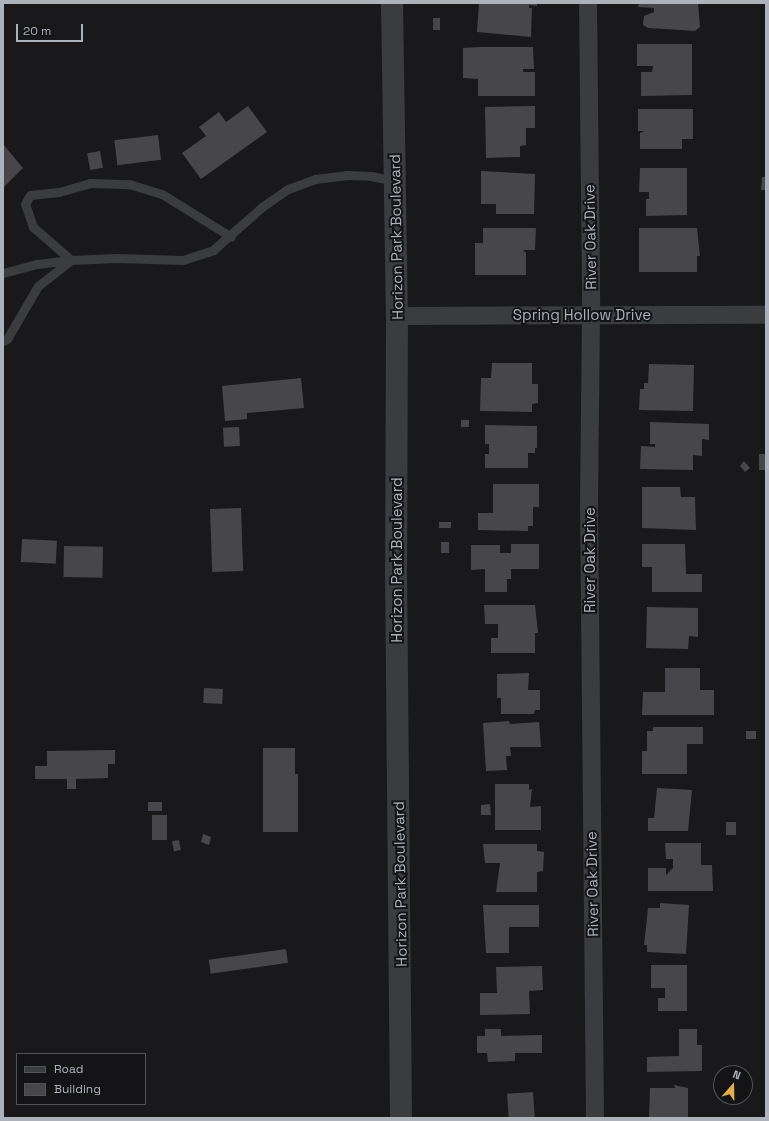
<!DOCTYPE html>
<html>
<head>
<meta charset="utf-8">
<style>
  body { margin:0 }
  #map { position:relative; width:769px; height:1121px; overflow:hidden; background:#19191b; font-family:"Space Grotesk",sans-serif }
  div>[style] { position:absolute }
  .building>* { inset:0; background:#47474b; transform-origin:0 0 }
  .service>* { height:9px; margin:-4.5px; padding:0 4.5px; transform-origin:4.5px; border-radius:4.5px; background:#3b3c40 }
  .minor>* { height:18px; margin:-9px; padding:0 9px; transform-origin:9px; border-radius:9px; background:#3b3c40 }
  .tertiary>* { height:22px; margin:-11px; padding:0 11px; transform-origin:11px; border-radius:11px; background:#3b3c40 }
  span { translate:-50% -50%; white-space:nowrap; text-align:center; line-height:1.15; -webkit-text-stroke:4px #141416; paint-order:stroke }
  .street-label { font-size:15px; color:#adb1ba }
  .frame { position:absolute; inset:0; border:4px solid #adb1ba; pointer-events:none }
  .legend { position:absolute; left:16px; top:1053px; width:130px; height:52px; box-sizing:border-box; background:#141416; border:1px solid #515358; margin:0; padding:5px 7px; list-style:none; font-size:12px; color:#adb1ba }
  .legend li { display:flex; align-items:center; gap:8px; height:20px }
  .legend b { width:20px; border:1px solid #515358 }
  .north { position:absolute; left:713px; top:1065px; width:40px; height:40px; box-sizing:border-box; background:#141416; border:1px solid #515358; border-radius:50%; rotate:20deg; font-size:11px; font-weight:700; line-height:16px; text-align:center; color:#adb1ba }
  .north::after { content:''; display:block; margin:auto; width:14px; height:18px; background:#e3af4a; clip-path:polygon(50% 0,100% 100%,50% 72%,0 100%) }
  .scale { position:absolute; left:16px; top:24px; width:67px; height:18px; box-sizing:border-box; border:2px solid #adb1ba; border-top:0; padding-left:5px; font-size:12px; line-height:14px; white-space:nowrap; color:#adb1ba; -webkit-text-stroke:3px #141416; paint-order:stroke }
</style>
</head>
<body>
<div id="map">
  <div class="building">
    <div style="clip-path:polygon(479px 3px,537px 3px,537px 6px,529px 5px,529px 8px,532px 8px,531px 37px,477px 32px)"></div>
    <div style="clip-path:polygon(639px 3px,698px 3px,700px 27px,695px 31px,648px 28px,643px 25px,644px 16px,654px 12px,654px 8px,638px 7px)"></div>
    <div style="left:433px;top:18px;width:7px;height:12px"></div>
    <div style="clip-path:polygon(637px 44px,692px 44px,692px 95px,641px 96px,641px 72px,652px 72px,653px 66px,637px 66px)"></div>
    <div style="clip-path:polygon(479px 47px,533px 47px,534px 69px,523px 69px,523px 72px,535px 72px,535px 96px,478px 96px,478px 79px,463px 78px,463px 48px)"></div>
    <div style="clip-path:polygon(248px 106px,267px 132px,201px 179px,182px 153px,206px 136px,199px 127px,219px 112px,226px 122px)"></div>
    <div style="clip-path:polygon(535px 106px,535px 128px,526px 128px,526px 145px,520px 146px,520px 157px,486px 158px,485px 107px)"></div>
    <div style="clip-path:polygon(638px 109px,693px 109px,693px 139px,682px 139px,682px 149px,640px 149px,640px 133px,644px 131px,638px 131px)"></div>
    <div style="left:158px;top:135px;width:25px;height:44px;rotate:83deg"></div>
    <div style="clip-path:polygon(3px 144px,23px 168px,3px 188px)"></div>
    <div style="left:100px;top:151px;width:17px;height:13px;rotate:80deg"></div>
    <div style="clip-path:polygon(640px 168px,687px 168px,687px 215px,646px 216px,646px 199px,649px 199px,649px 192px,639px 192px)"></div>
    <div style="clip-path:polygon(481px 171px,535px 174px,534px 214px,496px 214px,496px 204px,481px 204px)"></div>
    <div style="clip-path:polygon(762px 177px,766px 177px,766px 190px,761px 190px)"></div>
    <div style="clip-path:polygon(483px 228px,536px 228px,535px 250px,523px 250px,526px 253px,526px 275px,475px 275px,475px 243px,483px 243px)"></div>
    <div style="clip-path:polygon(639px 228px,697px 228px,700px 256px,697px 256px,697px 272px,639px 272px)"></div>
    <div style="clip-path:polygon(492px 363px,532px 363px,532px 384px,538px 384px,538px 403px,532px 404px,532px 412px,480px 411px,481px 378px,491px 378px)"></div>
    <div style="clip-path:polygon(649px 364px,694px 365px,693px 411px,639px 410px,640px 389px,644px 389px,644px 383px,648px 383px)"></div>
    <div style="clip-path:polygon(301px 378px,304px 408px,247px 413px,247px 419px,225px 421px,222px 386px)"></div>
    <div style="left:461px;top:420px;width:8px;height:7px"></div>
    <div style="clip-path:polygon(650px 422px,709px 424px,709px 440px,702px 439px,702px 456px,693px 455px,693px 470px,640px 469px,641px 446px,655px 447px,655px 444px,650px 444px)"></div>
    <div style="clip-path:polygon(485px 425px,537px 426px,537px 448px,535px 448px,535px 453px,528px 453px,528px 468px,485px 468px,485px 454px,489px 454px,489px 444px,485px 444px)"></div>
    <div style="left:239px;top:427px;width:19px;height:16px;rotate:87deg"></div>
    <div style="left:759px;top:454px;width:7px;height:16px"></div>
    <div style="clip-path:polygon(744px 461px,750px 468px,745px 472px,740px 466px)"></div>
    <div style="clip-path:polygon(493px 484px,539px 484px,539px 507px,533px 507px,533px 526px,528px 526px,528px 531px,478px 530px,478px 513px,493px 513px)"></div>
    <div style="clip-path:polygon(642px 487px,680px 487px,681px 497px,695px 497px,696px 530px,642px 528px)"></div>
    <div style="left:241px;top:508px;width:63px;height:31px;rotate:88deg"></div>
    <div style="left:439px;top:522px;width:12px;height:6px"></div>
    <div style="left:22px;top:539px;width:35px;height:23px;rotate:3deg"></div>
    <div style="left:441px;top:542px;width:8px;height:11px"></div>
    <div style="clip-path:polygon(511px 544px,539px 544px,539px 569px,511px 569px,511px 579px,507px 579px,507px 592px,485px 592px,485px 569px,471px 570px,471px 545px,500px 545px,500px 553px,511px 553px)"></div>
    <div style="clip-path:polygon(642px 544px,685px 544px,686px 574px,702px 574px,702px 592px,652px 592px,652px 567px,642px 567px)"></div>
    <div style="left:64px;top:546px;width:39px;height:31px;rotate:1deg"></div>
    <div style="clip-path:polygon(484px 605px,535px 605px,538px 633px,535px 633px,535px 653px,491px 653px,491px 638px,498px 638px,498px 624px,485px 624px)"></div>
    <div style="clip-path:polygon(647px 607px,698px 608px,698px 637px,689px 636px,688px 649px,646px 648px)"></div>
    <div style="clip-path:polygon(665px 668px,700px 668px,700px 690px,714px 690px,714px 715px,642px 715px,643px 692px,665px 692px)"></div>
    <div style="clip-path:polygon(529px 673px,528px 690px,540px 690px,540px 710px,535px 710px,534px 714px,501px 714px,501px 698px,497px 698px,497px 674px)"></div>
    <div style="left:204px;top:688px;width:19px;height:15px;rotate:3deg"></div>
    <div style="clip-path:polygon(509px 721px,510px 724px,539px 722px,541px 747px,510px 747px,511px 756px,506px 756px,507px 770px,486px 771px,483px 723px)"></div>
    <div style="clip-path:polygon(653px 727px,703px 727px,703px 744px,687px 744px,687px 774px,642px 774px,642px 751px,647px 751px,647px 731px,653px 731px)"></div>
    <div style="left:746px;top:731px;width:10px;height:8px"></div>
    <div style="clip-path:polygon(263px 748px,295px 748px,295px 774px,298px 774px,298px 832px,263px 832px)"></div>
    <div style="clip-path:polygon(115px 750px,115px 764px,108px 764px,108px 778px,76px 779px,76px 789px,67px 789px,67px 779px,35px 779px,35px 766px,47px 766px,47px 751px)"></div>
    <div style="clip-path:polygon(495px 784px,529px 784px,529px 790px,532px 789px,530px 807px,541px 806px,541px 830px,495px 830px)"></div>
    <div style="clip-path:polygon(657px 788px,692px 790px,688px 831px,648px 831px,648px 818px,654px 818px)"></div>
    <div style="left:162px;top:802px;width:9px;height:14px;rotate:90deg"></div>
    <div style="clip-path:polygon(490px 804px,491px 815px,481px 815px,481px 805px)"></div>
    <div style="left:152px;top:815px;width:15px;height:25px"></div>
    <div style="left:726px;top:822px;width:10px;height:13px"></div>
    <div style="clip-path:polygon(203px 834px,211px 837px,209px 845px,201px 842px)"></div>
    <div style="left:179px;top:840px;width:10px;height:7px;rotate:79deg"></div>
    <div style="clip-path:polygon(665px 843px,701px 843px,701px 865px,712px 865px,713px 891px,648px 891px,648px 868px,666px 868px,666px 875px,673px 868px,673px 859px,666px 859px)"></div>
    <div style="clip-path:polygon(483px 844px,537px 844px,537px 851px,544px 852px,543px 871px,537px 872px,537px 892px,496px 892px,500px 863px,485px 863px)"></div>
    <div style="clip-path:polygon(660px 903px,689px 905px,686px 954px,647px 952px,647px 945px,644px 945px,648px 908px,660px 908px)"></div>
    <div style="clip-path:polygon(483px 905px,539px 905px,539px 927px,509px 927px,509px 953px,486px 953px)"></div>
    <div style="left:286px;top:949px;width:14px;height:78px;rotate:82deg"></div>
    <div style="clip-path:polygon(651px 965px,687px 965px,687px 1011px,658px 1011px,658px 998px,665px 998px,665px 988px,651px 988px)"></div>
    <div style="clip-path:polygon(542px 966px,543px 990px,529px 991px,530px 1014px,480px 1015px,480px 993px,497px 993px,496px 967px)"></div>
    <div style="clip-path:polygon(485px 1029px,501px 1029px,501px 1036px,542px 1035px,542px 1053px,515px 1053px,515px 1061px,488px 1062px,487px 1053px,477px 1053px,477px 1036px,485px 1036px)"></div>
    <div style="clip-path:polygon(679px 1029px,697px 1029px,697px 1045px,702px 1045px,702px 1071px,647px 1072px,647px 1057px,679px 1056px)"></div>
    <div style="clip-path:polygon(674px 1085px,688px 1088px,688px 1118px,649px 1118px,650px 1088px,675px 1088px)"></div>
    <div style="left:533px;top:1092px;width:26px;height:26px;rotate:86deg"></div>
  </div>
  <div class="service">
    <div style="left:71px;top:260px;width:50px;rotate:-139deg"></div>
    <div style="left:33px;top:227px;width:24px;rotate:-109deg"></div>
    <div style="left:25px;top:204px;width:10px;rotate:-61deg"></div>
    <div style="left:30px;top:195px;width:29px;rotate:-6deg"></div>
    <div style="left:59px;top:192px;width:33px;rotate:-16deg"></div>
    <div style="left:91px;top:183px;width:38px;rotate:2deg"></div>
    <div style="left:129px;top:184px;width:34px;rotate:17deg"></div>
    <div style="left:162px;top:194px;width:81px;rotate:31.9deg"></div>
    <div style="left:3px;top:273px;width:35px;rotate:-15deg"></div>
    <div style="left:37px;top:264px;width:34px;rotate:-7deg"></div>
    <div style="left:71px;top:260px;width:46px;rotate:-2.5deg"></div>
    <div style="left:117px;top:258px;width:66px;rotate:1.7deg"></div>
    <div style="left:183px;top:260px;width:32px;rotate:-18deg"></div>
    <div style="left:213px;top:250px;width:65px;rotate:-41.3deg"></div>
    <div style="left:262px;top:207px;width:32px;rotate:-35deg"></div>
    <div style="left:288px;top:189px;width:29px;rotate:-20deg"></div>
    <div style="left:315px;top:179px;width:31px;rotate:-7deg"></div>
    <div style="left:346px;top:175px;width:25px;rotate:2deg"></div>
    <div style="left:371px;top:176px;width:25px;rotate:12deg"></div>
    <div style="left:3px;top:341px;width:4px;rotate:-27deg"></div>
    <div style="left:7px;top:339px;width:61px;rotate:-59.7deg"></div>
    <div style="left:38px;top:286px;width:41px;rotate:-38deg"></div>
  </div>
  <div class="minor">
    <div style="left:588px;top:3px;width:312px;rotate:89.4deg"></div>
    <div style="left:591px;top:315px;width:189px;rotate:90.6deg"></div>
    <div style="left:589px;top:504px;width:614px;rotate:89.44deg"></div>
    <div style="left:397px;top:316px;width:369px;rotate:-0.2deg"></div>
  </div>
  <div class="tertiary">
    <div style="left:392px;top:3px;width:313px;rotate:89.1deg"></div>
    <div style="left:397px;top:316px;width:251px;rotate:90.2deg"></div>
    <div style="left:396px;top:567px;width:551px;rotate:89.48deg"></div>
  </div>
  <div class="street-label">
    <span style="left:396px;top:237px;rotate:-91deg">Horizon Park Boulevard</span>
    <span style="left:590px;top:237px;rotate:-91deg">River Oak Drive</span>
    <span style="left:582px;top:315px">Spring Hollow Drive</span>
    <span style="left:397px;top:560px;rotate:-90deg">Horizon Park Boulevard</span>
    <span style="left:590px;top:560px;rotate:-90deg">River Oak Drive</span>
    <span style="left:400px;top:884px;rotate:-91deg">Horizon Park Boulevard</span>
    <span style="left:592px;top:884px;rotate:-91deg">River Oak Drive</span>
  </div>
  <div class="frame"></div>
  <ul class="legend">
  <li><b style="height:5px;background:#3b3c40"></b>Road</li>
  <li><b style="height:11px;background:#47474b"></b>Building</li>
  </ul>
  <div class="north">N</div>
  <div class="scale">20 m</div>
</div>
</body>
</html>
